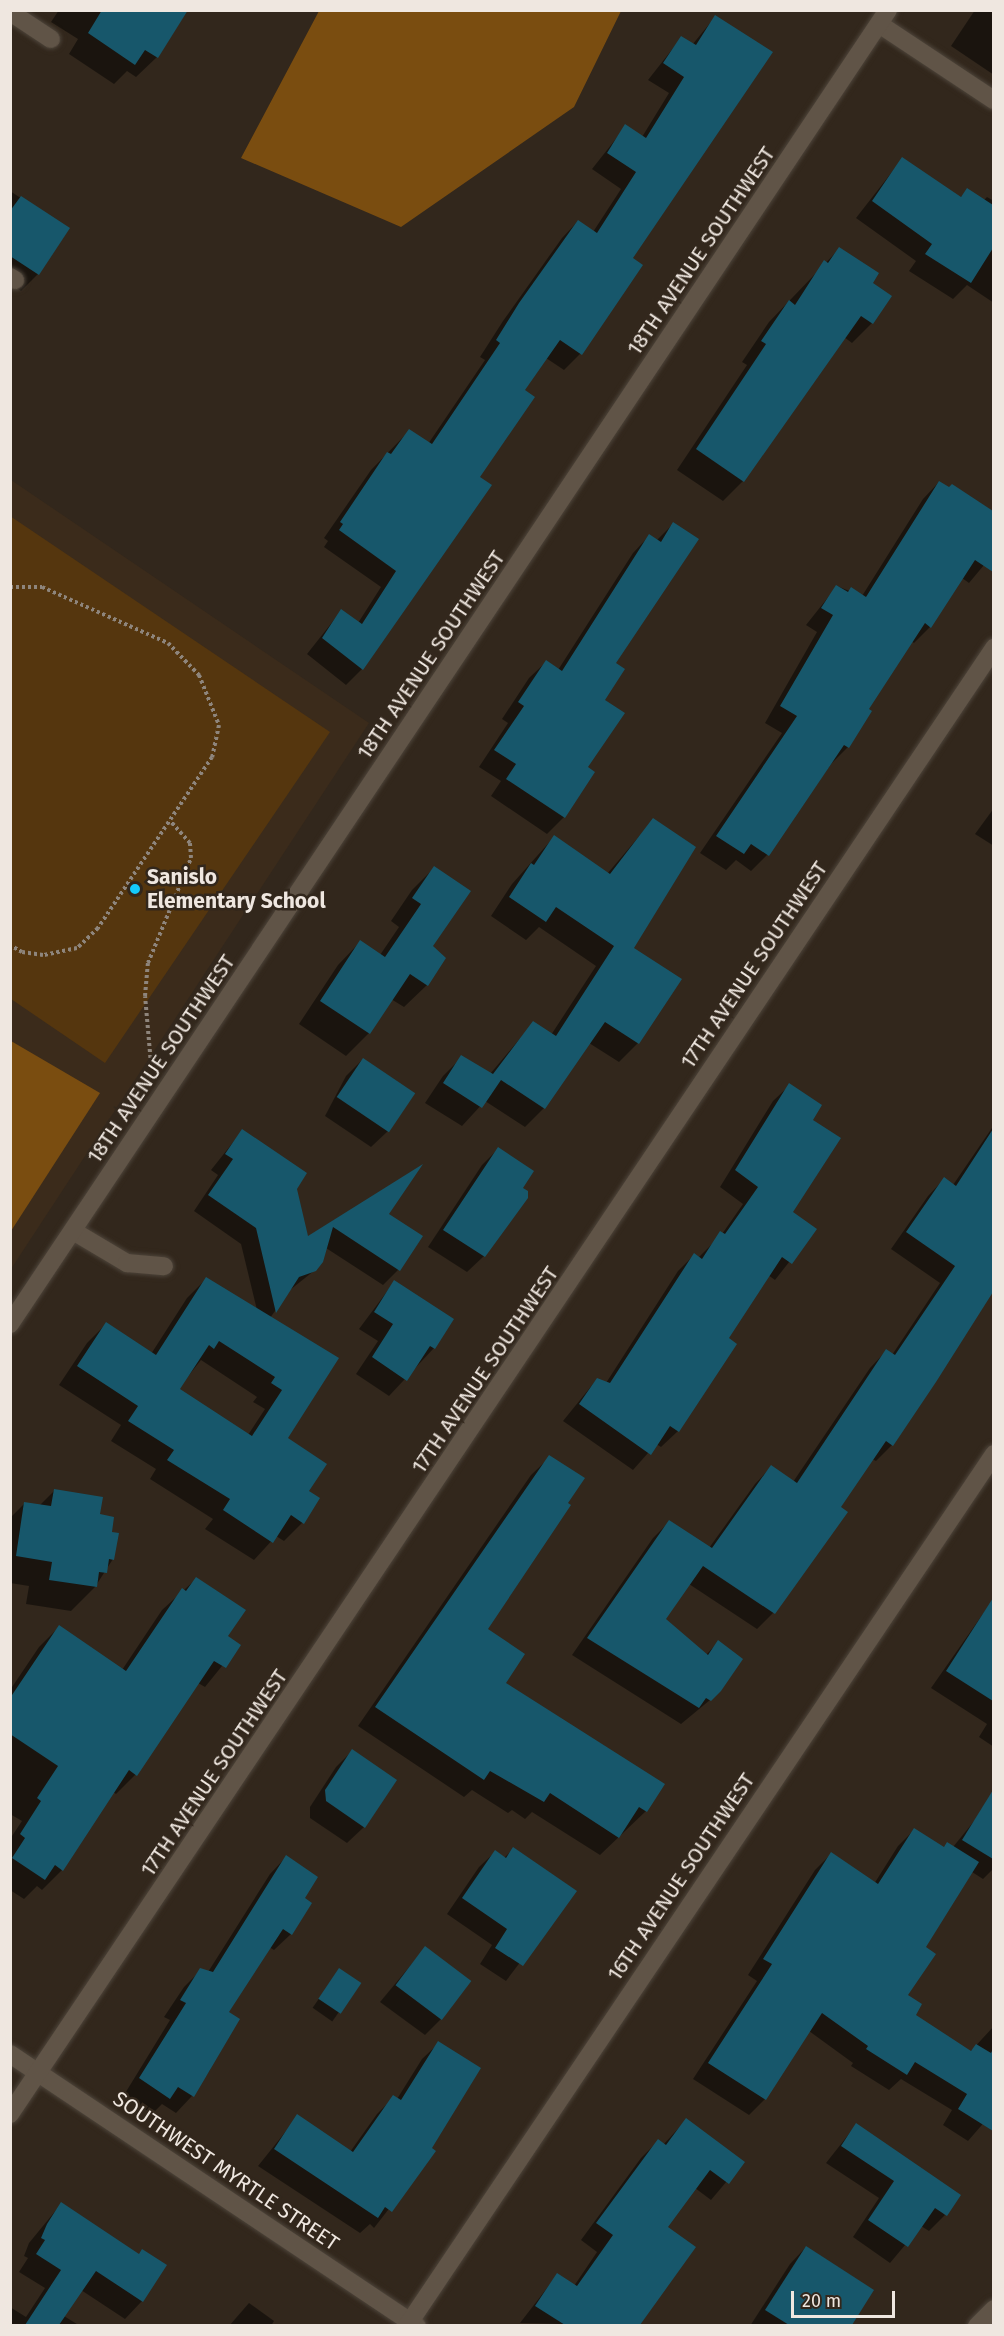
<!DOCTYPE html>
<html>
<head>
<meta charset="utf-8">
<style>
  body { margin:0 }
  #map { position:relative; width:1004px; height:2336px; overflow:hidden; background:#32271c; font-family:"Fira Sans",sans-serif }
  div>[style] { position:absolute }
  .built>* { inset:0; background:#3b2b1b }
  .green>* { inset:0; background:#55360e }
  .forest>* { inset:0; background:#7a4d10 }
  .shadow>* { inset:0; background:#0007; transform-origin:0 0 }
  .building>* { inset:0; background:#17576b; transform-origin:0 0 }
  .path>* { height:4px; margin-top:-2px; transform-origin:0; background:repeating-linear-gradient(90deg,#8e857c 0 3px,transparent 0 6px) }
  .roads { filter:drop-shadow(0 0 2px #4d443a) drop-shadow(0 0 2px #4d443a) }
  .minor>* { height:18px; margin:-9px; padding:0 9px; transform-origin:9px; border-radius:9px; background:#605447 }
  .dots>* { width:16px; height:16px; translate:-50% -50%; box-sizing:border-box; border:3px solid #32271c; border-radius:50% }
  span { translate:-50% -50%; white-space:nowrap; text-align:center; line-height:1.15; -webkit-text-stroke:5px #32271c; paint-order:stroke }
  .street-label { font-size:21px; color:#efe7e0 }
  .poi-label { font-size:21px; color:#efe7e0; font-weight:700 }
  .left { translate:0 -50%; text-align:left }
  .frame { position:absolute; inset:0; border:12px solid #efe7e0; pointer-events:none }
  .scale { position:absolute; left:791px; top:2291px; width:104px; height:27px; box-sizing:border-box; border:3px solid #efe7e0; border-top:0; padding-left:8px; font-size:18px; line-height:21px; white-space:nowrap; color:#efe7e0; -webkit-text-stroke:4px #32271c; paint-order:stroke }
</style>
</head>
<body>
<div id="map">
  <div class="built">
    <div style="clip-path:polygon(11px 480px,369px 723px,11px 1269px)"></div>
  </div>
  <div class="green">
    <div style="clip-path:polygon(10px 516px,330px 732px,105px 1063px,11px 999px)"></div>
  </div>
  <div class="forest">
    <div style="clip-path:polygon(319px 11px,319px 10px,621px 11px,574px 107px,401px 227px,241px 158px)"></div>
    <div style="clip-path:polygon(11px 1041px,100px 1093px,11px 1231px)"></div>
  </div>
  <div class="shadow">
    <div style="clip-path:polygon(59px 10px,187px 10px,157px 57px,136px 77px,127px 71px,114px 84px,69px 54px,78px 39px,51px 22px)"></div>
    <div style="clip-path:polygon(975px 10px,994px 10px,994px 75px,951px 46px)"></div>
    <div style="clip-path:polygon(715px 17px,631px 258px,641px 265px,580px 354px,564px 370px,546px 358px,523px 391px,478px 478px,362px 669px,346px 685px,307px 654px,341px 611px,358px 623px,381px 587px,324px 547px,328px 541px,324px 538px,371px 470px,409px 431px,428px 444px,485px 360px,480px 357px,503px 321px,562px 238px,578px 221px,593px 232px,621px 189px,592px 169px,626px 126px,642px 137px,669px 93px,648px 80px,681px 38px,692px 45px)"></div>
    <div style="clip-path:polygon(902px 159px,960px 198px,967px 190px,984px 200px,987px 197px,994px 201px,994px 303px,967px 285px,953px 299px,909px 271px,916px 261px,856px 218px)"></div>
    <div style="clip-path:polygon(10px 191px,68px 229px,38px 274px,21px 291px,10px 283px)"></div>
    <div style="clip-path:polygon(839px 249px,871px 283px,872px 323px,852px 343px,844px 337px,743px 481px,723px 501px,677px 470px,747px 365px,742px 362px,769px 322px)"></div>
    <div style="clip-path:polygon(939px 482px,949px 489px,952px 486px,994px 512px,994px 553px,969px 583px,962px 578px,930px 627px,914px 643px,911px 641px,866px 710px,848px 747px,831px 764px,767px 855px,751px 871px,736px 860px,726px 870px,700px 853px,782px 733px,765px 723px,817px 632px,806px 625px,837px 586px,862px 596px,923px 499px)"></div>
    <div style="clip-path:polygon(673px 524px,614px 664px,586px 768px,564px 817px,547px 834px,491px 796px,501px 781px,479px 767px,508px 723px,502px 719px,529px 678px,546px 662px,558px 670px,633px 553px,649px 536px,656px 541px)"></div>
    <div style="clip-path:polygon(994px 808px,994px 846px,975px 834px)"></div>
    <div style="clip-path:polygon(653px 820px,632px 948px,638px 1043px,619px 1062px,589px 1043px,544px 1108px,525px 1127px,485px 1101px,462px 1126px,425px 1103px,443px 1076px,462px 1057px,490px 1074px,533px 1023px,551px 1035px,596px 966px,539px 927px,526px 940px,491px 916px,512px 884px,554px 837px,607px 874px)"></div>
    <div style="clip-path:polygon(434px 868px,427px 985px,404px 1007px,391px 999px,369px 1033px,346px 1056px,299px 1024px,338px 965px,360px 942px,380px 955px,399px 927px,391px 921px,412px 890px)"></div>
    <div style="clip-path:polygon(363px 1059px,388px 1131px,371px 1147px,325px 1116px,346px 1076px)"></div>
    <div style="clip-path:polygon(790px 1085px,811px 1120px,791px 1213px,815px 1229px,775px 1280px,768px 1275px,727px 1338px,678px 1431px,661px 1447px,656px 1444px,633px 1470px,563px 1421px,597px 1379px,606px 1383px,678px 1271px,694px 1255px,698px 1258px,722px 1234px,743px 1204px,720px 1187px,773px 1101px)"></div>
    <div style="clip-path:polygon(994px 1125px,994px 1285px,892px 1445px,876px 1461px,872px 1459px,839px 1508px,846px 1512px,773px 1613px,757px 1629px,689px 1584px,664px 1619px,706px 1655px,718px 1642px,710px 1700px,681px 1724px,572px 1655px,653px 1538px,669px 1522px,709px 1548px,755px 1484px,771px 1467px,793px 1482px,870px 1368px,886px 1351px,892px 1355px,940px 1283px,891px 1249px,928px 1196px,944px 1179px,953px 1185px)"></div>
    <div style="clip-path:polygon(evenodd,242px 1131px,296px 1188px,307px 1239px,417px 1169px,387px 1214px,398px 1270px,383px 1285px,326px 1248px,315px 1270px,290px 1290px,270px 1318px,337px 1359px,286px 1439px,307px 1492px,302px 1523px,284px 1541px,276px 1536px,254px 1560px,205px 1529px,213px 1519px,150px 1479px,156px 1469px,111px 1441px,121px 1425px,59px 1385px,87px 1343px,106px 1324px,151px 1354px,187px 1298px,206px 1279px,257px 1310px,241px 1244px,194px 1211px,218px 1175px,211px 1170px,242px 1131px,201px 1360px,257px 1397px,253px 1402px,265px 1409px,248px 1435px,178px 1389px,201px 1360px)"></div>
    <div style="clip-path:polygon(498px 1149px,484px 1256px,467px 1272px,428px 1247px,482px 1165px)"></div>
    <div style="clip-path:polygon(394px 1282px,434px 1348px,389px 1396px,356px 1374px,378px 1341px,359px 1329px)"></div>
    <div style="clip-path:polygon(550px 1457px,486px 1629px,504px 1684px,646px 1811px,600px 1855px,532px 1812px,525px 1819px,512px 1810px,508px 1813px,472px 1790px,464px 1797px,358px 1726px,531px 1475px)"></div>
    <div style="clip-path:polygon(54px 1491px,98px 1516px,110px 1533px,113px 1559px,95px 1587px,71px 1611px,26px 1604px,29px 1586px,10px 1583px,10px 1518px,25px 1503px,39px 1506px)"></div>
    <div style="clip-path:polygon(196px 1579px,226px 1637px,239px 1645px,205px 1687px,198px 1683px,135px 1775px,116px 1794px,113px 1792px,62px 1870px,42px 1890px,37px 1886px,24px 1899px,10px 1890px,10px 1839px,22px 1821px,10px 1814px,10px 1690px,39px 1647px,59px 1627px,122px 1670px,162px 1610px)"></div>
    <div style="clip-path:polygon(994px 1598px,994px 1747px,979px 1737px,987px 1724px,931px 1688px)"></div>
    <div style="clip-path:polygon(352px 1751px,364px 1827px,347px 1843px,310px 1818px,310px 1807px,336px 1767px)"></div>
    <div style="clip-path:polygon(979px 1815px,994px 1824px,994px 1868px,983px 1879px,972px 1872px,924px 1947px,905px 1995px,914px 2016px,970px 2052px,994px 2026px,994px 2111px,968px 2141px,943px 2125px,952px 2110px,901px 2079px,889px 2090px,851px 2066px,853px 2063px,809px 2031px,765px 2099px,749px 2115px,693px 2079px,757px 1981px,748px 1975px,815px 1870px,831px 1854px,874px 1884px,898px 1846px,914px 1830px,943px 1848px,953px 1847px)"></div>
    <div style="clip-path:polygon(513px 1849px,574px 1891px,506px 1981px,480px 1964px,492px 1945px,447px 1914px,479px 1867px,495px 1852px,504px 1858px)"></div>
    <div style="clip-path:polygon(286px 1857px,291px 1934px,274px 1950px,269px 1947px,227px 2012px,210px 2070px,192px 2096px,176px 2113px,162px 2104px,152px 2114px,124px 2095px,170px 2020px,164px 2017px,184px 1987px,201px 1970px,208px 1972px,270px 1874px)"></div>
    <div style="clip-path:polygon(425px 1948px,441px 2019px,425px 2035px,380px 2002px)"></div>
    <div style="left:339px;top:1970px;width:24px;height:46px;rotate:35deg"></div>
    <div style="clip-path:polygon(439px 2043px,430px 2148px,434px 2151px,374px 2228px,370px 2224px,360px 2233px,258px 2166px,298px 2116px,350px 2152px,377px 2114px,394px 2097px,397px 2099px,422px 2059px)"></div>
    <div style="clip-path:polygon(686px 2120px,743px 2162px,711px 2200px,695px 2188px,666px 2227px,694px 2247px,639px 2326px,520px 2323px,557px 2275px,574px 2286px,597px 2252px,581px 2240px,641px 2158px,658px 2141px,663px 2145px)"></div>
    <div style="clip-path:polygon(856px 2125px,945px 2215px,929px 2231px,921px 2226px,890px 2263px,853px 2237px,879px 2198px,826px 2163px)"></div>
    <div style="clip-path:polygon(61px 2204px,142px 2301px,125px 2319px,81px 2290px,64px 2316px,80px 2326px,10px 2326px,10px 2307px,26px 2317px,45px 2288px,19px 2272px,28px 2258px,24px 2256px,29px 2243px)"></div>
    <div style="clip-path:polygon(806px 2247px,872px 2290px,850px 2326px,750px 2326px,790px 2264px)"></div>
    <div style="clip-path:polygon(249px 2303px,274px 2321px,271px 2326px,229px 2326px)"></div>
  </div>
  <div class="building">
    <div style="clip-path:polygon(102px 10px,188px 10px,158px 58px,145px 50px,135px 65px,88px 33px)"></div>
    <div style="clip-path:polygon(715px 15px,773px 52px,633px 258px,643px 265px,582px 355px,560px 340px,525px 390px,535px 397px,480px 477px,492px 485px,363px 670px,322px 638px,341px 609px,362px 624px,396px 571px,339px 530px,343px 524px,340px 522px,387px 452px,391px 454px,409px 429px,432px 444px,500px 343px,496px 340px,519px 303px,578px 220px,597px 233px,636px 172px,607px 153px,625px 124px,646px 138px,684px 77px,663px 63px,681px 36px,696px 45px)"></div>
    <div style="clip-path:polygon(902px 157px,961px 197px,967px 188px,993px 205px,993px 248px,971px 283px,925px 254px,932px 244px,872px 201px)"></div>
    <div style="clip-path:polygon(21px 196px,70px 228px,39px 275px,10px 256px,10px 211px)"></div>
    <div style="clip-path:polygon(839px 247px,879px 273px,873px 283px,892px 296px,873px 324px,861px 316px,744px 482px,696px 449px,766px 344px,761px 341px,789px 300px,795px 305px,824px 260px,828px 263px)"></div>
    <div style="clip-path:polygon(939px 481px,949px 487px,952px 484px,993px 511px,993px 572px,975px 560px,931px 628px,925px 623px,869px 709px,872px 711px,849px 748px,844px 745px,769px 856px,751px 844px,744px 854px,716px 836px,797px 716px,780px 706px,833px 615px,821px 608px,836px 585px,848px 592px,851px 587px,866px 597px)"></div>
    <div style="clip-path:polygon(673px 522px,699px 539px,616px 663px,625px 669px,605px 700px,625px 713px,588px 767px,595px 772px,565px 818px,506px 779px,516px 764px,494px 750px,524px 706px,518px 702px,546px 660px,562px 671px,649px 534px,661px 542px)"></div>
    <div style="clip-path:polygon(653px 818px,696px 847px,634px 948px,682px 979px,639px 1044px,605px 1022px,545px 1109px,501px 1080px,482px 1108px,443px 1083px,461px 1055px,493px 1074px,533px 1021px,556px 1036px,614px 946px,556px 907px,546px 922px,509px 897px,531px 863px,534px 865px,554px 835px,610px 874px)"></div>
    <div style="clip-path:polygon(434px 866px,471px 891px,433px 946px,446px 958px,428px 986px,410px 974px,370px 1034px,320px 1001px,360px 940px,385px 957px,421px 904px,412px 898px)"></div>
    <div style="left:363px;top:1058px;width:63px;height:47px;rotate:34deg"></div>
    <div style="clip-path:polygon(789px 1083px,822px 1105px,813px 1120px,841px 1138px,793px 1212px,817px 1229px,792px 1264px,782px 1257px,729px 1338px,737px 1344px,679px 1432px,670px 1426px,651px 1455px,579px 1404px,597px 1378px,610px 1383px,694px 1253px,702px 1259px,720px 1231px,725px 1234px,758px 1187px,735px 1170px)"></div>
    <div style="clip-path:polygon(242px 1129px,307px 1173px,297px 1189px,308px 1236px,423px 1164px,389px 1214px,423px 1236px,400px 1271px,333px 1227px,323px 1262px,316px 1271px,299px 1277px,276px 1313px,256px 1228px,208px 1195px,233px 1159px,225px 1154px)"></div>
    <div style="clip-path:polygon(993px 1129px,993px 1292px,936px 1382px,893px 1446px,886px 1441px,841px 1507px,848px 1512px,775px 1614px,703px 1566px,666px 1619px,708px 1655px,718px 1640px,743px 1659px,721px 1691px,711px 1701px,706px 1698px,699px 1708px,587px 1638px,669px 1520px,712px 1548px,771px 1465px,797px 1483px,886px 1349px,895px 1355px,955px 1266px,906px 1232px,944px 1177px,956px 1186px)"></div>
    <div style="clip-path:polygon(498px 1147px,534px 1171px,523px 1188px,528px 1191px,528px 1198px,485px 1257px,443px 1230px)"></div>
    <div style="clip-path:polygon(evenodd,206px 1277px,339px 1358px,288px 1438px,327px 1464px,309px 1491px,320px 1498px,304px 1524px,291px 1515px,273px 1543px,223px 1510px,230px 1499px,167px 1460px,174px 1450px,128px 1421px,138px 1406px,77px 1366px,106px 1322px,156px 1355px,206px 1277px,219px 1341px,275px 1377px,271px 1383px,282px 1390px,252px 1436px,180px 1389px,209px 1345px,214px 1349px,219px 1341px)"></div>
    <div style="clip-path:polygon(394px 1280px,454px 1319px,435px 1349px,430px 1346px,407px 1381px,372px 1357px,393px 1324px,374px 1312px)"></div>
    <div style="clip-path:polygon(549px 1455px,585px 1478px,568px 1503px,571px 1505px,488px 1629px,525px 1654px,506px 1683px,665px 1784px,647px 1812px,639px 1807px,619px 1838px,550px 1793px,544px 1802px,490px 1771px,484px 1780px,375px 1707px)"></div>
    <div style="clip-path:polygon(54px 1489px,103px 1497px,100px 1514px,114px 1517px,112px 1532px,119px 1533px,114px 1560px,109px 1559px,107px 1573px,99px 1572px,97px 1587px,49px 1580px,52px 1562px,16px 1556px,24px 1502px,51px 1506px)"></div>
    <div style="clip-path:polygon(196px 1577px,246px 1610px,228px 1636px,241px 1645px,226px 1668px,214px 1661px,137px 1776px,129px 1770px,63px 1871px,55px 1865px,45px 1880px,12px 1858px,25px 1838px,20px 1834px,41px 1801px,37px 1798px,58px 1766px,10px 1734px,10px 1698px,59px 1625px,126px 1671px,182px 1588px,186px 1591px)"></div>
    <div style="clip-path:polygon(993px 1598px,993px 1701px,946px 1671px)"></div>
    <div style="clip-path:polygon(352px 1749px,397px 1780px,365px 1828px,326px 1801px,325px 1790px)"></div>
    <div style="clip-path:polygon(993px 1790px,993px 1859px,962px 1840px)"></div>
    <div style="clip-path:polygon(914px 1828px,944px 1847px,947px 1842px,979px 1862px,926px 1947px,936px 1954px,908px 1995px,922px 2004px,916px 2015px,971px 2051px,976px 2044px,991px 2053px,993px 2049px,993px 2131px,958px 2109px,967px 2094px,915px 2062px,907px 2075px,866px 2049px,868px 2046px,822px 2013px,766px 2100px,708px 2063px,772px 1964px,763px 1959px,831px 1852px,878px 1884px)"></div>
    <div style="clip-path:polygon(513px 1847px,577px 1891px,523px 1966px,495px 1948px,507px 1929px,462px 1898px,495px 1850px,506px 1858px)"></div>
    <div style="clip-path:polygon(286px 1855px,318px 1877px,305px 1898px,312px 1903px,292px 1935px,283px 1929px,229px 2012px,240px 2019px,194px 2097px,178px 2087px,170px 2099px,139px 2078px,186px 2003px,180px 2000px,200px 1968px,213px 1972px)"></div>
    <div style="left:425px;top:1946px;width:58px;height:49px;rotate:37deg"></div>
    <div style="left:339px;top:1968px;width:27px;height:37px;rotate:34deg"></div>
    <div style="clip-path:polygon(438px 2041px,481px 2068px,432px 2148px,436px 2151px,392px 2212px,385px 2207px,378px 2218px,274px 2149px,297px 2114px,353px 2152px,393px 2095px,401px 2100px)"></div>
    <div style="clip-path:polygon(686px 2118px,745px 2162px,729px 2184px,710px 2170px,668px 2227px,696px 2247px,640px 2325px,565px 2325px,535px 2306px,557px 2273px,577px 2286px,613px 2235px,596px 2223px,658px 2139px,666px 2145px)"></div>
    <div style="clip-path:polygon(856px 2123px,961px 2195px,947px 2216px,935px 2208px,908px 2247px,868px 2220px,894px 2181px,841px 2146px)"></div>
    <div style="clip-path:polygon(61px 2202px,139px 2254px,142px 2249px,167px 2265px,143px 2302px,96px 2271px,59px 2325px,25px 2325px,61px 2270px,36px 2254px,45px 2240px,41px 2238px,47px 2224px)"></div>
    <div style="clip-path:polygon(806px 2246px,874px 2290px,852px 2325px,789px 2325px,765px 2310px)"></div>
  </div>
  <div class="path">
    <div style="left:10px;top:587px;width:32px"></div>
    <div style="left:42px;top:587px;width:138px;rotate:24deg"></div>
    <div style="left:168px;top:643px;width:45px;rotate:45.9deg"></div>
    <div style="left:199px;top:675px;width:54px;rotate:68.2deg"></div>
    <div style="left:219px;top:725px;width:33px;rotate:102deg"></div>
    <div style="left:212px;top:757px;width:206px;rotate:123.7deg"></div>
    <div style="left:98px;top:928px;width:29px;rotate:136deg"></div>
    <div style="left:77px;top:948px;width:35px;rotate:168deg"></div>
    <div style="left:43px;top:955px;width:21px;rotate:-172deg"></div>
    <div style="left:22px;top:952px;width:14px;rotate:-150deg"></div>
    <div style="left:151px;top:1064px;width:68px;rotate:-95deg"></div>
    <div style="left:145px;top:996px;width:33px;rotate:-85deg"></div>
    <div style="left:148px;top:963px;width:113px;rotate:-67.7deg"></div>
    <div style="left:191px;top:858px;width:15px;rotate:-94deg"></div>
    <div style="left:190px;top:843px;width:30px;rotate:-132deg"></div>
  </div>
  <div class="roads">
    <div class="minor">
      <div style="left:10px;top:12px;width:49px;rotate:33.4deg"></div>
      <div style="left:879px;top:24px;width:138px;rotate:33.5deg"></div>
      <div style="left:10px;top:277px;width:6px;rotate:31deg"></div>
      <div style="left:73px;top:1231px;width:63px;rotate:30.7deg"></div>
      <div style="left:127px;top:1263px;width:37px;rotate:5deg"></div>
      <div style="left:10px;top:1324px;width:1580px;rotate:-56.25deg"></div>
      <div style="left:10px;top:2054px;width:490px;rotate:33.8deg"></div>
      <div style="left:10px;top:2114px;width:1766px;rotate:-56.13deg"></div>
      <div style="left:407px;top:2326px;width:1051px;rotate:-56.05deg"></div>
      <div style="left:977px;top:2326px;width:24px;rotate:-45deg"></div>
    </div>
  </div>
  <div class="dots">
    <div style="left:135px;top:889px;background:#14cafb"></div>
  </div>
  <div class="street-label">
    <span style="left:701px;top:251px;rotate:-56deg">18TH AVENUE SOUTHWEST</span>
    <span style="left:431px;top:655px;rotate:-56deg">18TH AVENUE SOUTHWEST</span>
    <span style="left:754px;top:965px;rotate:-56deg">17TH AVENUE SOUTHWEST</span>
    <span style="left:161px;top:1059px;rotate:-56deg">18TH AVENUE SOUTHWEST</span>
    <span style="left:485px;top:1370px;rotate:-56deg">17TH AVENUE SOUTHWEST</span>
    <span style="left:214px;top:1773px;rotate:-56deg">17TH AVENUE SOUTHWEST</span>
    <span style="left:681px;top:1877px;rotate:-56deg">16TH AVENUE SOUTHWEST</span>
    <span style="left:226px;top:2171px;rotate:34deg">SOUTHWEST MYRTLE STREET</span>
  </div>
  <div class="poi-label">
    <span class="left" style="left:147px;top:889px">Sanislo<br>Elementary School</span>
  </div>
  <div class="frame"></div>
  <div class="scale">20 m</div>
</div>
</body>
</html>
